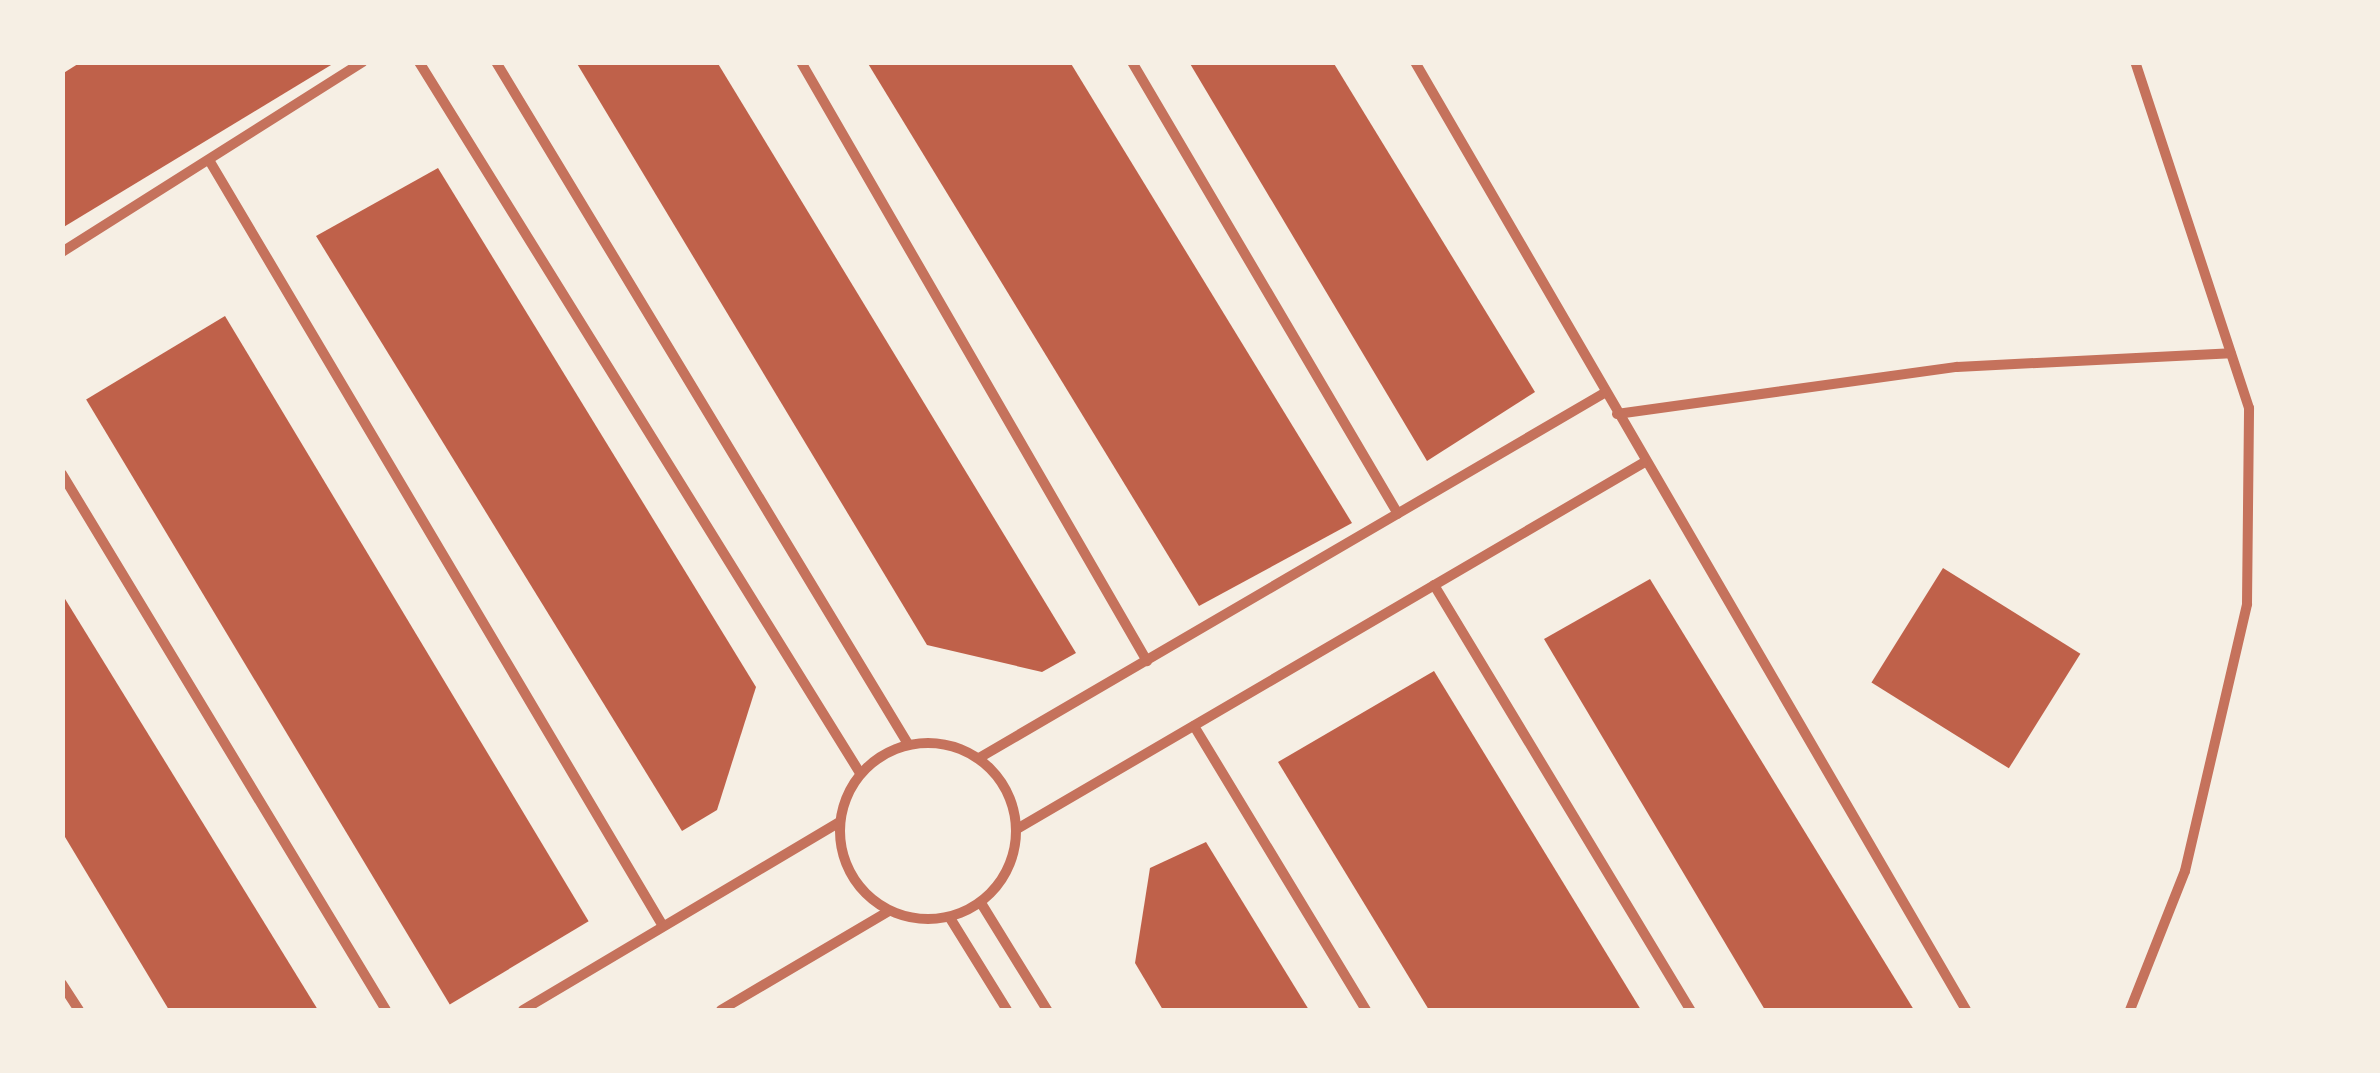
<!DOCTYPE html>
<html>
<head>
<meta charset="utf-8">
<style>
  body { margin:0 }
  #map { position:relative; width:2380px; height:1073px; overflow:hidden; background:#f6efe4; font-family:Karla,sans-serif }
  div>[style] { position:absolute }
  .building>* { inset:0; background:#bf614a; transform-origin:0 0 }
  .minor>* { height:10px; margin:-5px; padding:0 5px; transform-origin:5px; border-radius:5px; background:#c5725c }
  .minor>.ring { margin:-5px; padding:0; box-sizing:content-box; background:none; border:10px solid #c5725c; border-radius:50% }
  span { translate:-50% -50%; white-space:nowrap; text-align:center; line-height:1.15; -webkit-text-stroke:8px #f6efe4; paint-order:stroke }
  .frame { position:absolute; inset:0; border:65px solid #f6efe4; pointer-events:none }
</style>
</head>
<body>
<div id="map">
  <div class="building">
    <div style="clip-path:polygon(81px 62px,336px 62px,62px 228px,62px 74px)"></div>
    <div style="clip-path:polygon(576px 62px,717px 62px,1076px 653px,1042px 672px,927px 645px)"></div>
    <div style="clip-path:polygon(867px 62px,1070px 62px,1352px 523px,1199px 606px)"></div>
    <div style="clip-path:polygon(1189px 62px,1333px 62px,1535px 392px,1427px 461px)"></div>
    <div style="clip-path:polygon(438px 168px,756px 687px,717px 810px,682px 831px,316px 236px)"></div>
    <div style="left:225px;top:316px;width:706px;height:162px;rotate:59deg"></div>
    <div style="left:1943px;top:568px;width:162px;height:135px;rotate:32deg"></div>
    <div style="clip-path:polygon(1650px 579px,1914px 1010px,1765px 1010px,1544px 639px)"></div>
    <div style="clip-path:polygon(62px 594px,318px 1010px,169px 1010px,62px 832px)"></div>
    <div style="clip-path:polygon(1434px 671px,1641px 1010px,1429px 1010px,1278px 762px)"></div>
    <div style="clip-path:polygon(1206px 842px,1309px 1010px,1163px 1010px,1135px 963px,1150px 868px)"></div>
  </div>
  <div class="minor">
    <div style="left:419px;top:62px;width:837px;rotate:58.19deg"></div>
    <div style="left:496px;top:62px;width:797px;rotate:58.86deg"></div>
    <div style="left:801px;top:62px;width:692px;rotate:59.99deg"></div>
    <div style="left:1132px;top:62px;width:524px;rotate:59.52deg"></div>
    <div style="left:1415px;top:62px;width:1096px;rotate:59.83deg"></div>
    <div style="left:209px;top:160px;width:890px;rotate:59.35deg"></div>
    <div style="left:62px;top:252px;width:356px;rotate:-32.3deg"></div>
    <div style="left:1617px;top:414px;width:343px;rotate:-7.9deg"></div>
    <div style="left:1957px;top:367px;width:274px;rotate:-2.9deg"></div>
    <div style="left:62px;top:474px;width:626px;rotate:58.85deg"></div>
    <div style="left:1434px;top:585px;width:496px;rotate:58.9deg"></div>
    <div style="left:1194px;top:726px;width:332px;rotate:58.8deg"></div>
    <div class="ring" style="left:840px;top:743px;width:166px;height:166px"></div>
    <div style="left:979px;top:758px;width:726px;rotate:-30.27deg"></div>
    <div style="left:1017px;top:829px;width:725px;rotate:-30.31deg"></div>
    <div style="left:981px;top:903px;width:126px;rotate:58.3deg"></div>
    <div style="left:950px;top:918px;width:108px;rotate:58.2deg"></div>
    <div style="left:62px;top:984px;width:31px;rotate:57deg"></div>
    <div style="left:523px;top:1010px;width:368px;rotate:-30.7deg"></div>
    <div style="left:721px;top:1010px;width:195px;rotate:-30.5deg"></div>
    <div style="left:2130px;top:1010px;width:149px;rotate:-68.4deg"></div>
    <div style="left:2185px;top:871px;width:274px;rotate:-76.9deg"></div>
    <div style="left:2247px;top:604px;width:196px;rotate:-89.4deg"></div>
    <div style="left:2249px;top:408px;width:364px;rotate:-108.2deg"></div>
  </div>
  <div class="frame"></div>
</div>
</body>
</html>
